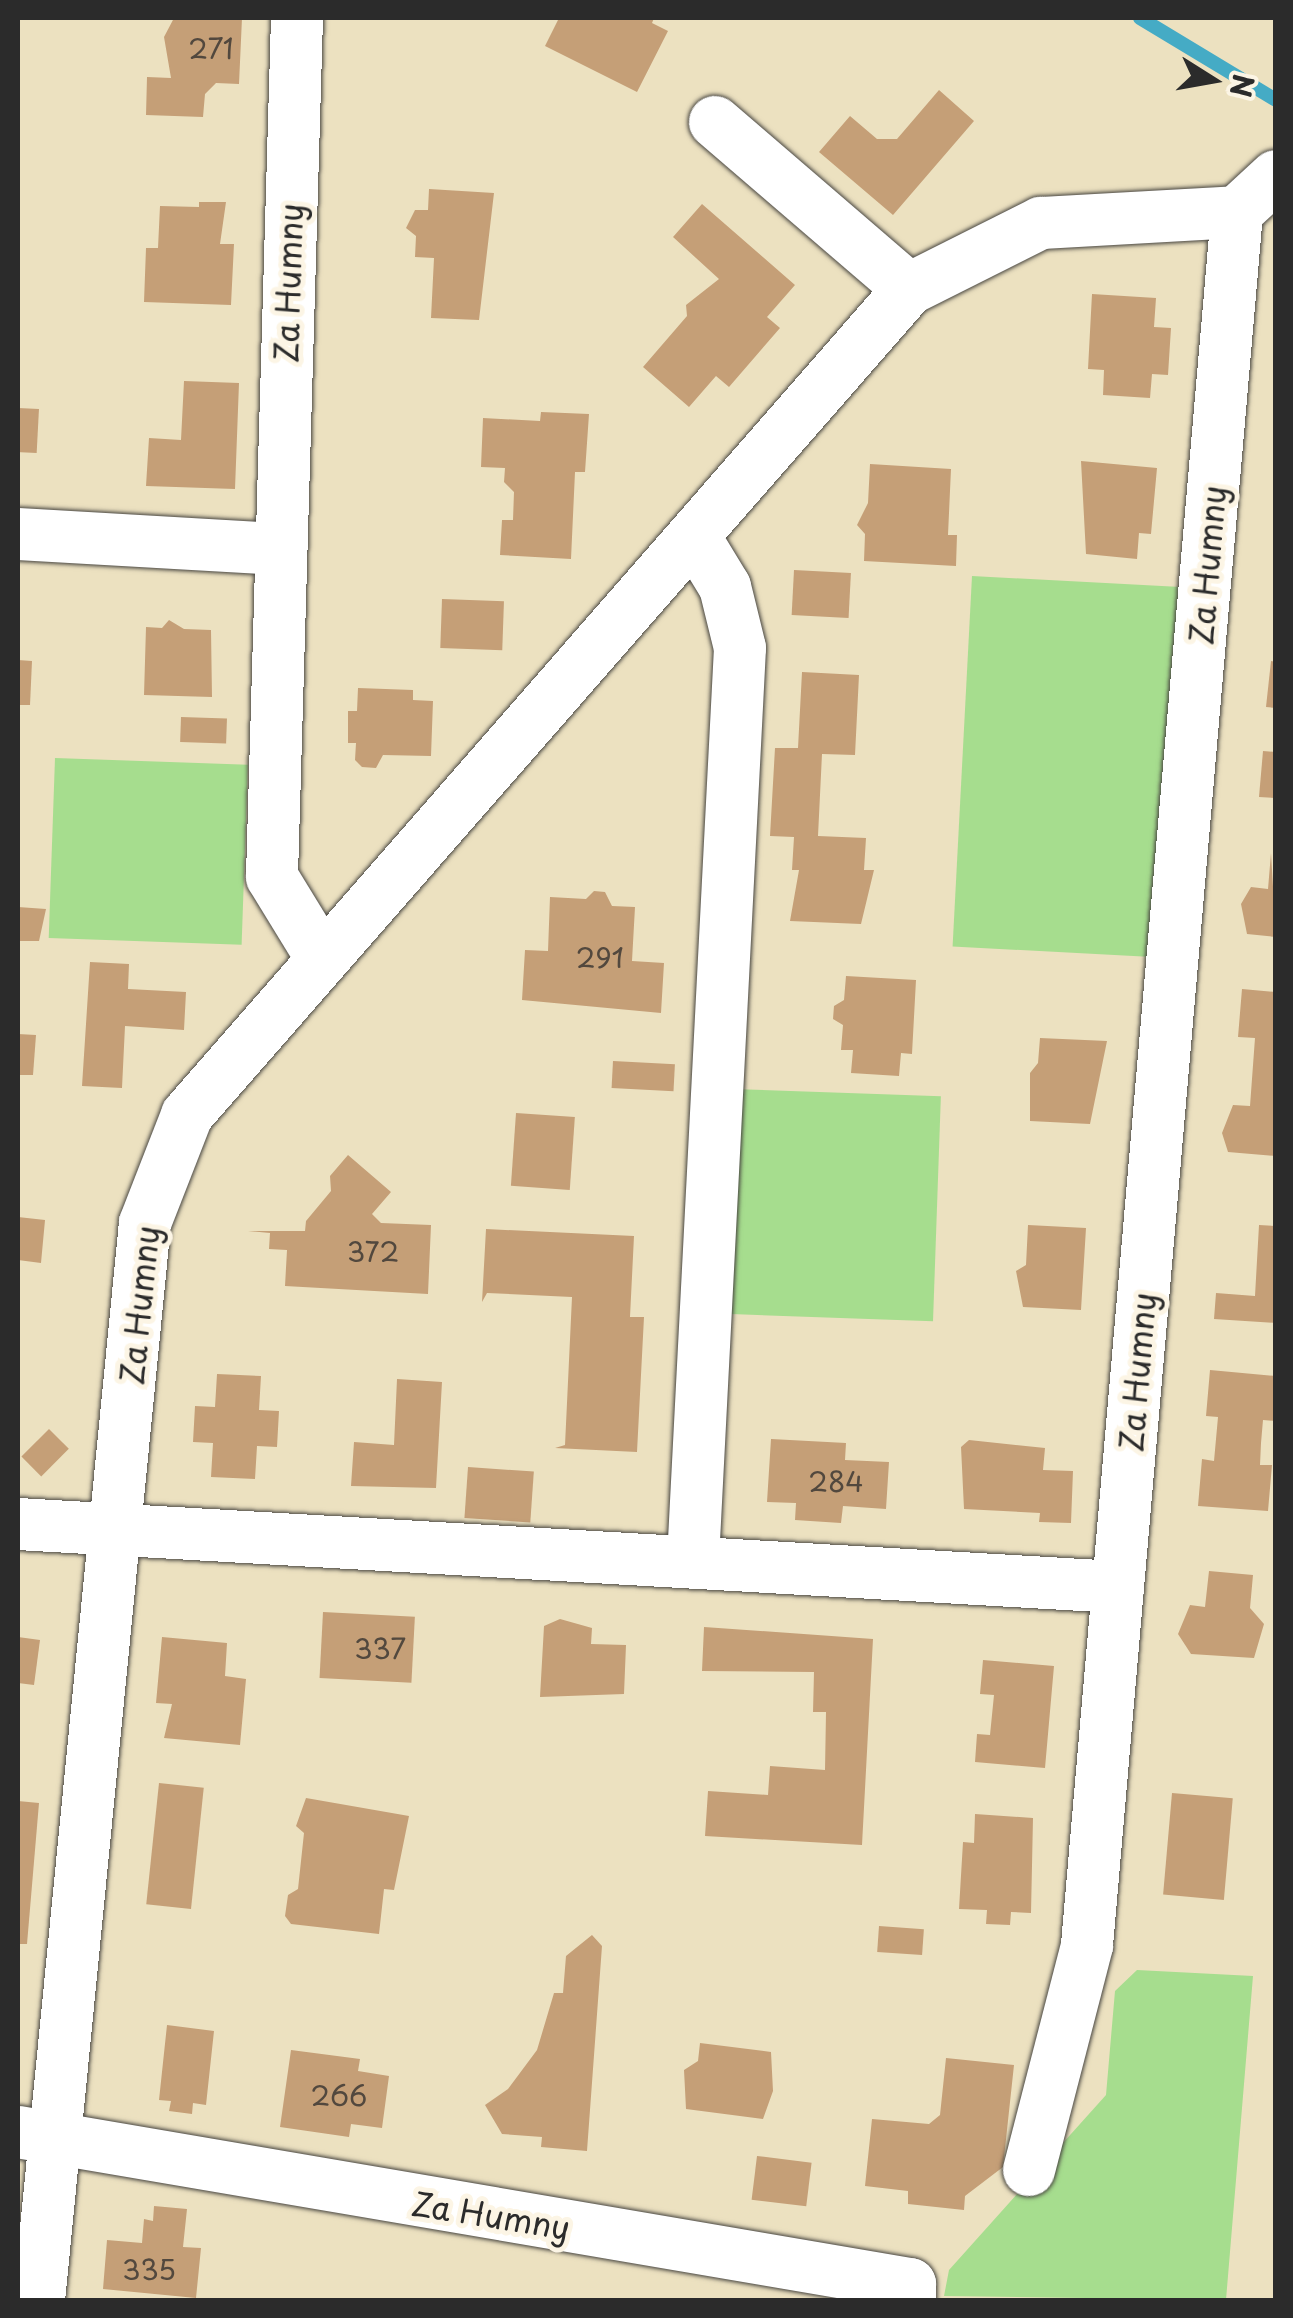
<!DOCTYPE html>
<html>
<head>
<meta charset="utf-8">
<style>
  body { margin:0 }
  #map { position:relative; width:1293px; height:2318px; overflow:hidden; background:#ece1c0; font-family:"Playpen Sans",sans-serif }
  div>[style] { position:absolute }
  .green>* { inset:0; background:#a6dd8e; transform-origin:0 0 }
  .stream>* { height:14px; margin:-7px; padding:0 7px; transform-origin:7px; border-radius:7px; background:#45abc5 }
  .building>* { inset:0; background:#c59f77; transform-origin:0 0 }
  .roads { filter:drop-shadow(0 0 2px #484641) drop-shadow(0 0 2px #484641) }
  .minor>* { height:52px; margin:-26px; padding:0 26px; transform-origin:26px; border-radius:26px; background:#fff }
  span { translate:-50% -50%; white-space:nowrap; text-align:center; line-height:1.15; -webkit-text-stroke:10px #fcf5e5; paint-order:stroke }
  .number-label { font-size:28px; color:#52483e }
  .number-label span { -webkit-text-stroke-width:0 }
  .street-label { font-size:32px; color:#2b2b2b }
  .frame { position:absolute; inset:0; border:20px solid #2b2b2b; pointer-events:none }
  .north { position:absolute; left:1163px; top:30px; width:100px; height:100px; -webkit-text-stroke:8px #fcf5e5; paint-order:stroke; rotate:101deg; font-size:28px; font-weight:700; line-height:40px; text-align:center; color:#2b2b2b }
  .north::after { content:''; display:block; margin:auto; width:35px; height:45px; background:#2b2b2b; clip-path:polygon(50% 0,100% 100%,50% 72%,0 100%) }
</style>
</head>
<body>
<div id="map">
  <div class="green">
    <div style="left:972px;top:576px;width:209px;height:371px;rotate:3deg"></div>
    <div style="left:55px;top:758px;width:193px;height:180px;rotate:2deg"></div>
    <div style="left:732px;top:1089px;width:209px;height:225px;rotate:2deg"></div>
    <div style="clip-path:polygon(1137px 1970px,1253px 1976px,1226px 2300px,944px 2296px,949px 2270px,1106px 2095px,1115px 1991px)"></div>
  </div>
  <div class="stream">
    <div style="left:1140px;top:18px;width:159px;rotate:31.1deg"></div>
  </div>
  <div class="building">
    <div style="clip-path:polygon(174px 18px,242px 18px,239px 84px,216px 83px,205px 94px,203px 117px,146px 115px,147px 77px,171px 78px,164px 37px)"></div>
    <div style="clip-path:polygon(559px 18px,654px 18px,652px 23px,668px 31px,637px 92px,545px 46px)"></div>
    <div style="clip-path:polygon(939px 90px,974px 121px,893px 215px,819px 152px,850px 116px,877px 139px,897px 139px)"></div>
    <div style="clip-path:polygon(429px 189px,494px 193px,479px 320px,431px 318px,434px 258px,415px 257px,416px 236px,406px 228px,415px 210px,428px 210px)"></div>
    <div style="clip-path:polygon(199px 202px,226px 202px,220px 244px,234px 244px,231px 305px,144px 302px,146px 248px,158px 248px,160px 206px,199px 207px)"></div>
    <div style="clip-path:polygon(702px 204px,795px 285px,767px 317px,780px 328px,729px 387px,716px 376px,689px 407px,643px 367px,687px 316px,686px 305px,719px 279px,673px 237px)"></div>
    <div style="clip-path:polygon(1092px 294px,1156px 298px,1154px 327px,1171px 328px,1168px 375px,1152px 374px,1150px 398px,1103px 395px,1104px 370px,1088px 369px)"></div>
    <div style="clip-path:polygon(184px 381px,239px 383px,235px 489px,146px 486px,149px 438px,181px 440px)"></div>
    <div style="left:18px;top:408px;width:21px;height:44px;rotate:3deg"></div>
    <div style="clip-path:polygon(541px 412px,589px 414px,585px 472px,575px 472px,571px 559px,500px 555px,502px 520px,513px 520px,514px 492px,504px 482px,505px 468px,481px 467px,483px 418px,540px 421px)"></div>
    <div style="clip-path:polygon(1081px 461px,1157px 468px,1151px 534px,1139px 533px,1137px 559px,1086px 554px)"></div>
    <div style="clip-path:polygon(870px 464px,951px 469px,948px 535px,957px 535px,956px 566px,864px 561px,865px 534px,857px 525px,868px 503px)"></div>
    <div style="left:794px;top:570px;width:57px;height:45px;rotate:3deg"></div>
    <div style="left:442px;top:599px;width:62px;height:49px;rotate:2deg"></div>
    <div style="clip-path:polygon(169px 620px,184px 629px,211px 630px,212px 697px,144px 695px,146px 627px,162px 628px)"></div>
    <div style="clip-path:polygon(18px 660px,32px 661px,30px 705px,18px 705px)"></div>
    <div style="clip-path:polygon(1271px 661px,1276px 662px,1276px 708px,1266px 707px)"></div>
    <div style="clip-path:polygon(802px 672px,859px 675px,855px 755px,822px 754px,818px 836px,866px 838px,864px 870px,874px 870px,861px 924px,790px 921px,799px 870px,792px 870px,794px 837px,770px 836px,775px 748px,798px 748px)"></div>
    <div style="clip-path:polygon(358px 688px,413px 690px,413px 700px,433px 701px,431px 756px,383px 755px,376px 768px,362px 767px,355px 760px,356px 743px,348px 743px,348px 711px,357px 711px)"></div>
    <div style="left:181px;top:717px;width:46px;height:25px;rotate:2deg"></div>
    <div style="clip-path:polygon(1263px 751px,1276px 752px,1276px 798px,1259px 797px)"></div>
    <div style="clip-path:polygon(1271px 853px,1276px 937px,1247px 934px,1241px 904px,1251px 887px,1268px 889px)"></div>
    <div style="clip-path:polygon(594px 891px,605px 892px,612px 906px,635px 907px,632px 961px,664px 963px,661px 1013px,522px 1000px,525px 950px,548px 951px,550px 897px,586px 899px)"></div>
    <div style="clip-path:polygon(18px 907px,46px 909px,39px 941px,18px 941px)"></div>
    <div style="clip-path:polygon(90px 962px,129px 964px,128px 989px,186px 992px,184px 1030px,125px 1026px,122px 1088px,82px 1086px)"></div>
    <div style="clip-path:polygon(846px 976px,916px 980px,912px 1054px,901px 1053px,899px 1076px,851px 1073px,853px 1050px,841px 1050px,843px 1025px,833px 1019px,834px 1006px,844px 1000px)"></div>
    <div style="clip-path:polygon(1242px 989px,1276px 992px,1276px 1156px,1228px 1152px,1222px 1133px,1233px 1105px,1250px 1106px,1255px 1038px,1238px 1037px)"></div>
    <div style="clip-path:polygon(18px 1034px,36px 1035px,33px 1075px,18px 1075px)"></div>
    <div style="clip-path:polygon(1040px 1038px,1107px 1041px,1090px 1124px,1030px 1121px,1030px 1073px,1038px 1063px)"></div>
    <div style="left:613px;top:1061px;width:62px;height:27px;rotate:3deg"></div>
    <div style="left:516px;top:1113px;width:59px;height:73px;rotate:4deg"></div>
    <div style="clip-path:polygon(348px 1155px,391px 1192px,372px 1214px,381px 1223px,431px 1225px,428px 1294px,285px 1286px,287px 1250px,269px 1249px,270px 1233px,248px 1231px,305px 1231px,306px 1221px,331px 1191px,330px 1176px)"></div>
    <div style="clip-path:polygon(18px 1217px,45px 1220px,41px 1263px,18px 1260px)"></div>
    <div style="clip-path:polygon(1028px 1225px,1086px 1228px,1081px 1310px,1023px 1307px,1016px 1271px,1026px 1265px)"></div>
    <div style="clip-path:polygon(1259px 1225px,1276px 1226px,1276px 1323px,1214px 1319px,1216px 1293px,1255px 1296px)"></div>
    <div style="clip-path:polygon(486px 1229px,634px 1236px,630px 1317px,644px 1317px,637px 1452px,555px 1448px,565px 1445px,572px 1297px,487px 1293px,482px 1302px)"></div>
    <div style="clip-path:polygon(1210px 1370px,1276px 1376px,1276px 1421px,1263px 1420px,1261px 1443px,1260px 1465px,1272px 1465px,1268px 1511px,1198px 1506px,1202px 1459px,1214px 1461px,1218px 1417px,1206px 1416px)"></div>
    <div style="clip-path:polygon(217px 1374px,261px 1376px,259px 1410px,279px 1411px,277px 1447px,257px 1446px,255px 1479px,211px 1477px,213px 1443px,193px 1442px,195px 1406px,215px 1407px)"></div>
    <div style="clip-path:polygon(397px 1379px,442px 1382px,436px 1488px,351px 1486px,354px 1442px,394px 1445px)"></div>
    <div style="left:49px;top:1429px;width:28px;height:39px;rotate:45deg"></div>
    <div style="clip-path:polygon(771px 1439px,846px 1443px,845px 1460px,889px 1462px,886px 1509px,843px 1506px,841px 1523px,795px 1520px,796px 1503px,767px 1502px)"></div>
    <div style="clip-path:polygon(969px 1440px,1045px 1448px,1043px 1470px,1073px 1471px,1071px 1523px,1039px 1522px,1040px 1513px,964px 1509px,961px 1447px)"></div>
    <div style="left:468px;top:1467px;width:66px;height:51px;rotate:4deg"></div>
    <div style="clip-path:polygon(1209px 1571px,1253px 1575px,1250px 1608px,1264px 1624px,1254px 1658px,1191px 1654px,1178px 1634px,1190px 1605px,1205px 1607px)"></div>
    <div style="left:323px;top:1612px;width:92px;height:66px;rotate:3deg"></div>
    <div style="clip-path:polygon(560px 1619px,592px 1628px,591px 1644px,626px 1645px,624px 1694px,540px 1697px,544px 1626px)"></div>
    <div style="clip-path:polygon(704px 1627px,873px 1639px,862px 1845px,705px 1836px,708px 1791px,768px 1795px,770px 1766px,825px 1770px,826px 1712px,813px 1712px,814px 1672px,702px 1671px)"></div>
    <div style="clip-path:polygon(18px 1637px,40px 1640px,34px 1685px,18px 1683px)"></div>
    <div style="clip-path:polygon(162px 1637px,227px 1643px,225px 1676px,246px 1679px,240px 1745px,164px 1738px,172px 1704px,156px 1703px)"></div>
    <div style="clip-path:polygon(983px 1660px,1054px 1666px,1045px 1768px,975px 1762px,977px 1734px,990px 1735px,994px 1695px,980px 1694px)"></div>
    <div style="left:159px;top:1783px;width:45px;height:122px;rotate:6deg"></div>
    <div style="left:1172px;top:1793px;width:61px;height:102px;rotate:5deg"></div>
    <div style="clip-path:polygon(306px 1798px,409px 1816px,394px 1890px,384px 1889px,379px 1934px,291px 1924px,285px 1916px,288px 1895px,298px 1889px,304px 1833px,296px 1826px)"></div>
    <div style="clip-path:polygon(18px 1801px,39px 1803px,27px 1944px,18px 1944px)"></div>
    <div style="clip-path:polygon(975px 1814px,1033px 1818px,1031px 1913px,1011px 1912px,1010px 1925px,986px 1924px,987px 1910px,959px 1909px,963px 1842px,974px 1843px)"></div>
    <div style="left:879px;top:1926px;width:45px;height:26px;rotate:4deg"></div>
    <div style="clip-path:polygon(592px 1935px,602px 1946px,587px 2151px,541px 2147px,542px 2137px,502px 2134px,485px 2105px,508px 2089px,537px 2050px,554px 1993px,563px 1993px,566px 1956px)"></div>
    <div style="clip-path:polygon(167px 2025px,214px 2031px,206px 2105px,193px 2103px,192px 2114px,169px 2111px,171px 2101px,159px 2100px)"></div>
    <div style="clip-path:polygon(700px 2043px,771px 2052px,773px 2091px,763px 2119px,686px 2109px,684px 2070px,698px 2061px)"></div>
    <div style="clip-path:polygon(291px 2050px,360px 2059px,358px 2071px,389px 2076px,382px 2128px,351px 2124px,349px 2137px,280px 2127px)"></div>
    <div style="clip-path:polygon(946px 2058px,1014px 2065px,1003px 2167px,965px 2196px,964px 2210px,908px 2204px,908px 2191px,865px 2186px,872px 2119px,929px 2124px,940px 2115px)"></div>
    <div style="left:757px;top:2156px;width:55px;height:44px;rotate:7deg"></div>
    <div style="clip-path:polygon(154px 2206px,187px 2209px,183px 2247px,201px 2248px,196px 2298px,103px 2289px,107px 2240px,142px 2243px,144px 2219px,153px 2221px)"></div>
  </div>
  <div class="roads">
    <div class="minor">
      <div style="left:297px;top:18px;width:859px;rotate:91.67deg"></div>
      <div style="left:272px;top:877px;width:94px;rotate:58.5deg"></div>
      <div style="left:715px;top:122px;width:256px;rotate:40.7deg"></div>
      <div style="left:1237px;top:212px;width:53px;rotate:-42.7deg"></div>
      <div style="left:18px;top:534px;width:263px;rotate:3.3deg"></div>
      <div style="left:18px;top:1524px;width:1102px;rotate:3.28deg"></div>
      <div style="left:693px;top:1560px;width:913px;rotate:-87.05deg"></div>
      <div style="left:740px;top:648px;width:63px;rotate:-103.8deg"></div>
      <div style="left:725px;top:587px;width:60px;rotate:-121.3deg"></div>
      <div style="left:18px;top:2132px;width:905px;rotate:9.67deg"></div>
      <div style="left:910px;top:2284px;width:16px;rotate:90deg"></div>
      <div style="left:1029px;top:2170px;width:232px;rotate:-75.5deg"></div>
      <div style="left:1087px;top:1945px;width:1739px;rotate:-85.05deg"></div>
      <div style="left:39px;top:2300px;width:1082px;rotate:-84.38deg"></div>
      <div style="left:145px;top:1223px;width:116px;rotate:-68.7deg"></div>
      <div style="left:187px;top:1115px;width:1097px;rotate:-48.84deg"></div>
      <div style="left:909px;top:289px;width:148px;rotate:-26.6deg"></div>
      <div style="left:1041px;top:223px;width:196px;rotate:-3.2deg"></div>
    </div>
  </div>
  <div class="number-label">
    <span style="left:211px;top:48px">271</span>
    <span style="left:600px;top:957px">291</span>
    <span style="left:373px;top:1251px">372</span>
    <span style="left:836px;top:1481px">284</span>
    <span style="left:380px;top:1648px">337</span>
    <span style="left:339px;top:2095px">266</span>
    <span style="left:149px;top:2269px">335</span>
  </div>
  <div class="street-label">
    <span style="left:288px;top:283px;rotate:-88deg">Za Humny</span>
    <span style="left:1207px;top:565px;rotate:-85deg">Za Humny</span>
    <span style="left:139px;top:1305px;rotate:-84deg">Za Humny</span>
    <span style="left:1137px;top:1372px;rotate:-85deg">Za Humny</span>
    <span style="left:491px;top:2215px;rotate:9deg">Za Humny</span>
  </div>
  <div class="frame"></div>
  <div class="north">N</div>
</div>
</body>
</html>
